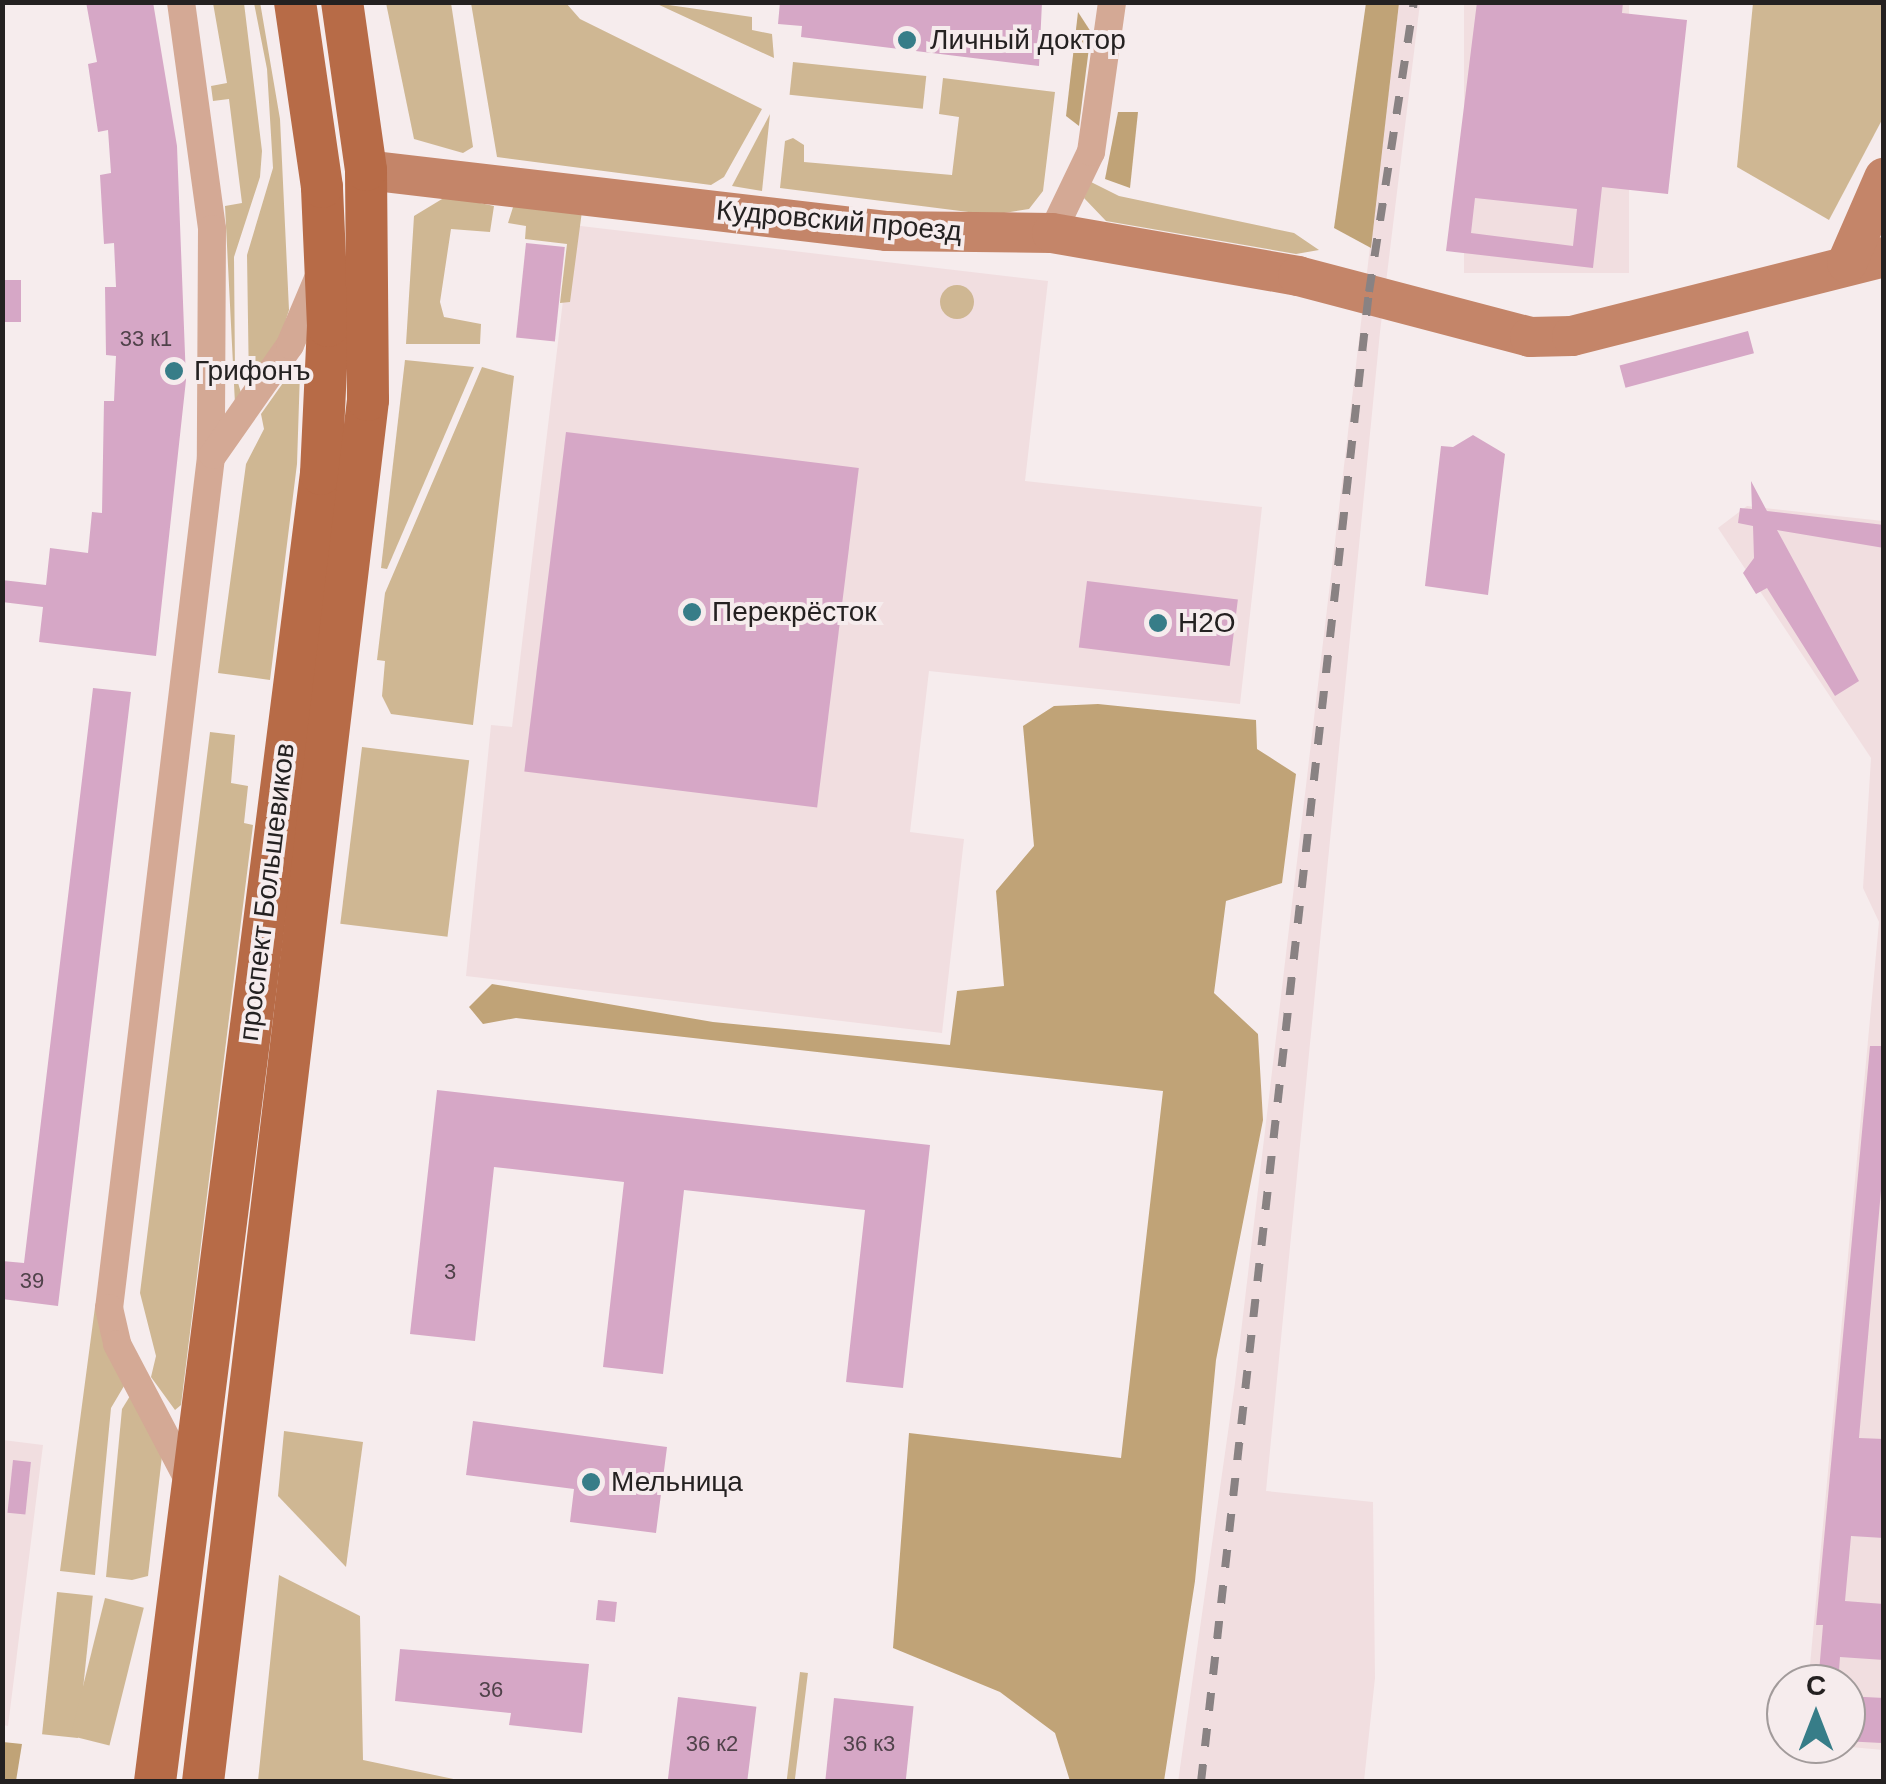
<!DOCTYPE html>
<html>
<head>
<meta charset="utf-8">
<style>
  body { margin:0 }
  #map { position:relative; width:1886px; height:1784px; overflow:hidden; background:#f6eced; font-family:Helvetica,sans-serif }
  div>[style] { position:absolute }
  .built>* { inset:0; background:#f1dee0; transform-origin:0 0 }
  .green>* { inset:0; background:#cfb793; transform-origin:0 0 }
  .round { border-radius:50% }
  .forest>* { inset:0; background:#c0a377 }
  .building>* { inset:0; background:#d6a7c6; transform-origin:0 0 }
  .street>* { height:28px; margin:-14px; padding:0 14px; transform-origin:14px; border-radius:14px; background:#d4a995 }
  .secondary>* { height:40px; margin:-20px; padding:0 20px; transform-origin:20px; border-radius:20px; background:#c48569 }
  .primary>* { height:42px; margin:-21px; padding:0 21px; transform-origin:21px; border-radius:21px; background:#b76b47 }
  .rail>* { height:8px; margin-top:-4px; transform-origin:0; background:repeating-linear-gradient(90deg,#898283 0 18px,transparent 0 36px) }
  .dots>* { width:28px; height:28px; translate:-50% -50%; box-sizing:border-box; border:5px solid #f6eced; border-radius:50% }
  span { translate:-50% -50%; white-space:nowrap; text-align:center; line-height:1.15; -webkit-text-stroke:8px #f6eced; paint-order:stroke }
  .number-label { font-size:22px; color:#50424a }
  .number-label span { -webkit-text-stroke-width:0 }
  .poi-label { font-size:28px; color:#242121 }
  .left { translate:0 -50%; text-align:left }
  .street-label { font-size:28px; color:#242121 }
  .frame { position:absolute; inset:0; border:5px solid #242121; pointer-events:none }
  .north { position:absolute; left:1766px; top:1664px; width:100px; height:100px; box-sizing:border-box; background:#f6eced; border:2px solid #a29b9b; border-radius:50%; rotate:0deg; font-size:28px; font-weight:700; line-height:40px; text-align:center; color:#242121 }
  .north::after { content:''; display:block; margin:auto; width:35px; height:45px; background:#377d88; clip-path:polygon(50% 0,100% 100%,50% 72%,0 100%) }
</style>
</head>
<body>
<div id="map">
  <div class="built">
    <div style="clip-path:polygon(1399px 3px,1420px 3px,1380px 332px,1266px 1491px,1373px 1502px,1375px 1678px,1364px 1781px,1178px 1782px,1235px 1383px)"></div>
    <div style="left:1464px;top:3px;width:165px;height:270px"></div>
    <div style="clip-path:polygon(572px 225px,1048px 281px,1025px 481px,1262px 507px,1240px 704px,929px 671px,910px 832px,964px 839px,942px 1033px,466px 976px,491px 725px,512px 727px)"></div>
    <div style="clip-path:polygon(1747px 506px,1883px 521px,1883px 1750px,1818px 1744px,1846px 1744px,1846px 1684px,1811px 1684px,1810px 1665px,1879px 922px,1863px 888px,1871px 758px,1718px 528px)"></div>
    <div style="clip-path:polygon(3px 1440px,43px 1445px,8px 1726px,3px 1725px)"></div>
  </div>
  <div class="green">
    <div style="clip-path:polygon(260px 2px,280px 119px,289px 310px,280px 338px,249px 387px,247px 255px,273px 168px,267px 69px,254px 3px)"></div>
    <div style="clip-path:polygon(213px 3px,244px 3px,262px 151px,260px 177px,234px 257px,235px 373px,242px 396px,235px 404px,225px 206px,242px 203px,229px 99px,213px 101px,211px 86px,227px 83px)"></div>
    <div style="clip-path:polygon(386px 3px,451px 3px,473px 147px,463px 153px,414px 139px)"></div>
    <div style="clip-path:polygon(471px 3px,566px 3px,580px 19px,762px 109px,724px 177px,711px 185px,497px 157px)"></div>
    <div style="clip-path:polygon(655px 3px,752px 17px,752px 30px,772px 34px,774px 58px)"></div>
    <div style="clip-path:polygon(1753px 3px,1883px 3px,1883px 118px,1829px 220px,1737px 167px)"></div>
    <div style="left:793px;top:62px;width:134px;height:33px;rotate:6deg"></div>
    <div style="clip-path:polygon(943px 78px,1055px 92px,1043px 191px,1029px 209px,992px 215px,780px 188px,785px 141px,793px 138px,804px 145px,804px 162px,952px 175px,959px 117px,939px 114px)"></div>
    <div style="clip-path:polygon(770px 114px,762px 191px,732px 186px)"></div>
    <div style="clip-path:polygon(1091px 182px,1119px 196px,1294px 233px,1319px 250px,1296px 254px,1106px 221px,1084px 198px)"></div>
    <div style="clip-path:polygon(447px 196px,494px 206px,490px 232px,451px 229px,440px 302px,444px 317px,481px 324px,480px 344px,406px 344px,414px 216px)"></div>
    <div style="clip-path:polygon(514px 204px,582px 211px,570px 302px,560px 303px,567px 244px,525px 239px,526px 226px,508px 223px)"></div>
    <div class="round" style="left:940px;top:285px;width:34px;height:34px"></div>
    <div style="clip-path:polygon(405px 360px,474px 367px,387px 569px,381px 568px)"></div>
    <div style="clip-path:polygon(482px 367px,514px 376px,473px 725px,391px 714px,382px 696px,385px 661px,377px 660px,385px 593px)"></div>
    <div style="clip-path:polygon(300px 372px,297px 464px,270px 680px,218px 673px,246px 464px,264px 429px,261px 414px,290px 373px)"></div>
    <div style="clip-path:polygon(210px 732px,235px 735px,231px 783px,248px 786px,244px 823px,253px 825px,181px 1405px,175px 1410px,151px 1377px,156px 1356px,140px 1293px)"></div>
    <div style="left:362px;top:747px;width:108px;height:178px;rotate:7deg"></div>
    <div style="clip-path:polygon(95px 1307px,124px 1386px,111px 1408px,95px 1575px,60px 1571px)"></div>
    <div style="clip-path:polygon(130px 1396px,162px 1456px,148px 1576px,132px 1580px,106px 1577px,122px 1409px)"></div>
    <div style="clip-path:polygon(284px 1431px,363px 1442px,346px 1567px,278px 1496px)"></div>
    <div style="clip-path:polygon(279px 1575px,360px 1616px,363px 1760px,463px 1781px,258px 1781px)"></div>
    <div style="left:57px;top:1592px;width:36px;height:143px;rotate:6deg"></div>
    <div style="left:105px;top:1598px;width:40px;height:142px;rotate:14deg"></div>
    <div style="left:800px;top:1672px;width:8px;height:110px;rotate:7deg"></div>
  </div>
  <div class="forest">
    <div style="clip-path:polygon(1366px 3px,1399px 3px,1371px 248px,1334px 228px)"></div>
    <div style="clip-path:polygon(1078px 12px,1091px 32px,1079px 126px,1066px 116px)"></div>
    <div style="clip-path:polygon(1118px 112px,1138px 112px,1130px 188px,1105px 179px)"></div>
    <div style="clip-path:polygon(1098px 704px,1256px 720px,1257px 749px,1296px 774px,1282px 883px,1226px 901px,1214px 993px,1258px 1034px,1263px 1120px,1216px 1360px,1195px 1581px,1164px 1781px,1070px 1781px,1055px 1733px,1000px 1692px,893px 1648px,909px 1433px,1121px 1458px,1163px 1091px,516px 1018px,483px 1024px,469px 1007px,492px 984px,713px 1022px,950px 1045px,957px 991px,1004px 986px,996px 891px,1034px 846px,1023px 726px,1054px 706px)"></div>
    <div style="clip-path:polygon(3px 1742px,22px 1744px,16px 1781px,3px 1781px)"></div>
  </div>
  <div class="building">
    <div style="clip-path:polygon(86px 2px,153px 2px,177px 146px,186px 380px,156px 656px,39px 642px,43px 607px,2px 602px,2px 580px,46px 585px,50px 548px,88px 553px,92px 512px,102px 513px,104px 401px,114px 401px,116px 356px,106px 355px,105px 287px,116px 287px,114px 243px,104px 244px,100px 175px,111px 173px,108px 130px,98px 132px,88px 64px,97px 62px)"></div>
    <div style="clip-path:polygon(780px 2px,1042px 2px,1039px 66px,801px 37px,802px 26px,778px 24px)"></div>
    <div style="clip-path:polygon(evenodd,1477px 2px,1623px 2px,1622px 13px,1687px 20px,1668px 194px,1602px 187px,1593px 268px,1446px 251px,1477px 2px,1475px 198px,1577px 209px,1573px 246px,1471px 233px,1475px 198px)"></div>
    <div style="left:526px;top:243px;width:39px;height:95px;rotate:6deg"></div>
    <div style="left:2px;top:280px;width:19px;height:42px"></div>
    <div style="left:1748px;top:331px;width:23px;height:133px;rotate:75deg"></div>
    <div style="left:566px;top:432px;width:295px;height:342px;rotate:7deg"></div>
    <div style="clip-path:polygon(1473px 435px,1505px 454px,1488px 595px,1425px 586px,1441px 446px,1453px 447px)"></div>
    <div style="clip-path:polygon(1751px 481px,1767px 511px,1884px 525px,1884px 548px,1777px 530px,1859px 681px,1835px 696px,1767px 588px,1756px 594px,1743px 573px,1754px 558px,1753px 526px,1738px 523px,1740px 508px,1752px 509px)"></div>
    <div style="left:1087px;top:581px;width:152px;height:67px;rotate:7deg"></div>
    <div style="clip-path:polygon(93px 688px,131px 692px,58px 1306px,2px 1299px,2px 1261px,24px 1263px)"></div>
    <div style="clip-path:polygon(1870px 1046px,1884px 1046px,1884px 1157px,1859px 1438px,1884px 1439px,1884px 1538px,1851px 1536px,1845px 1601px,1884px 1604px,1884px 1660px,1840px 1657px,1838px 1684px,1818px 1684px,1823px 1625px,1816px 1625px)"></div>
    <div style="clip-path:polygon(437px 1090px,930px 1145px,903px 1388px,846px 1382px,865px 1210px,684px 1190px,663px 1374px,603px 1367px,624px 1182px,494px 1167px,475px 1341px,410px 1334px)"></div>
    <div style="clip-path:polygon(473px 1421px,667px 1447px,656px 1533px,570px 1522px,574px 1489px,466px 1475px)"></div>
    <div style="left:13px;top:1460px;width:18px;height:53px;rotate:6deg"></div>
    <div style="left:598px;top:1600px;width:19px;height:20px;rotate:6deg"></div>
    <div style="clip-path:polygon(400px 1649px,589px 1664px,582px 1733px,509px 1725px,511px 1713px,395px 1701px)"></div>
    <div style="left:1846px;top:1696px;width:38px;height:45px;rotate:3deg"></div>
    <div style="left:678px;top:1697px;width:79px;height:86px;rotate:7deg"></div>
    <div style="left:834px;top:1698px;width:80px;height:85px;rotate:6deg"></div>
  </div>
  <div class="street">
    <div style="left:181px;top:2px;width:229px;rotate:82.2deg"></div>
    <div style="left:212px;top:229px;width:228px;rotate:90.3deg"></div>
    <div style="left:211px;top:457px;width:857px;rotate:96.83deg"></div>
    <div style="left:109px;top:1308px;width:37px;rotate:77deg"></div>
    <div style="left:117px;top:1344px;width:159px;rotate:62.3deg"></div>
    <div style="left:1052px;top:233px;width:90px;rotate:-64.3deg"></div>
    <div style="left:1091px;top:152px;width:151px;rotate:-82deg"></div>
    <div style="left:213px;top:455px;width:134px;rotate:-55deg"></div>
    <div style="left:290px;top:345px;width:77px;rotate:-67.1deg"></div>
  </div>
  <div class="secondary">
    <div style="left:366px;top:170px;width:525px;rotate:6.68deg"></div>
    <div style="left:887px;top:231px;width:165px;rotate:0.7deg"></div>
    <div style="left:1052px;top:233px;width:250px;rotate:9.9deg"></div>
    <div style="left:1298px;top:276px;width:240px;rotate:14.7deg"></div>
    <div style="left:1530px;top:337px;width:42px;rotate:-1.4deg"></div>
    <div style="left:1572px;top:336px;width:322px;rotate:-14.2deg"></div>
    <div style="left:1847px;top:263px;width:93px;rotate:-66.5deg"></div>
  </div>
  <div class="primary">
    <div style="left:155px;top:1782px;width:1318px;rotate:-82.77deg"></div>
    <div style="left:321px;top:474px;width:148px;rotate:-87.3deg"></div>
    <div style="left:328px;top:326px;width:139px;rotate:-92.5deg"></div>
    <div style="left:322px;top:187px;width:187px;rotate:-98.3deg"></div>
    <div style="left:203px;top:1782px;width:1392px;rotate:-83.19deg"></div>
    <div style="left:368px;top:400px;width:230px;rotate:-90.5deg"></div>
    <div style="left:366px;top:170px;width:170px;rotate:-98.1deg"></div>
  </div>
  <div class="rail">
    <div style="left:1201px;top:1782px;width:1499px;rotate:-83.57deg"></div>
    <div style="left:1369px;top:292px;width:293px;rotate:-81.2deg"></div>
  </div>
  <div class="dots">
    <div style="left:907px;top:40px;background:#377d88"></div>
    <div style="left:174px;top:371px;background:#377d88"></div>
    <div style="left:692px;top:612px;background:#377d88"></div>
    <div style="left:1158px;top:623px;background:#377d88"></div>
    <div style="left:591px;top:1482px;background:#377d88"></div>
  </div>
  <div class="number-label">
    <span style="left:146px;top:339px">33 к1</span>
    <span style="left:450px;top:1272px">3</span>
    <span style="left:32px;top:1281px">39</span>
    <span style="left:491px;top:1690px">36</span>
    <span style="left:712px;top:1744px">36 к2</span>
    <span style="left:869px;top:1744px">36 к3</span>
  </div>
  <div class="poi-label">
    <span class="left" style="left:930px;top:40px">Личный доктор</span>
    <span class="left" style="left:194px;top:371px">Грифонъ</span>
    <span class="left" style="left:712px;top:612px">Перекрёсток</span>
    <span class="left" style="left:1178px;top:623px">H2O</span>
    <span class="left" style="left:611px;top:1482px">Мельница</span>
  </div>
  <div class="street-label">
    <span style="left:839px;top:221px;rotate:5deg">Кудровский проезд</span>
    <span style="left:267px;top:892px;rotate:-83deg">проспект Большевиков</span>
  </div>
  <div class="frame"></div>
  <div class="north">С</div>
</div>
</body>
</html>
